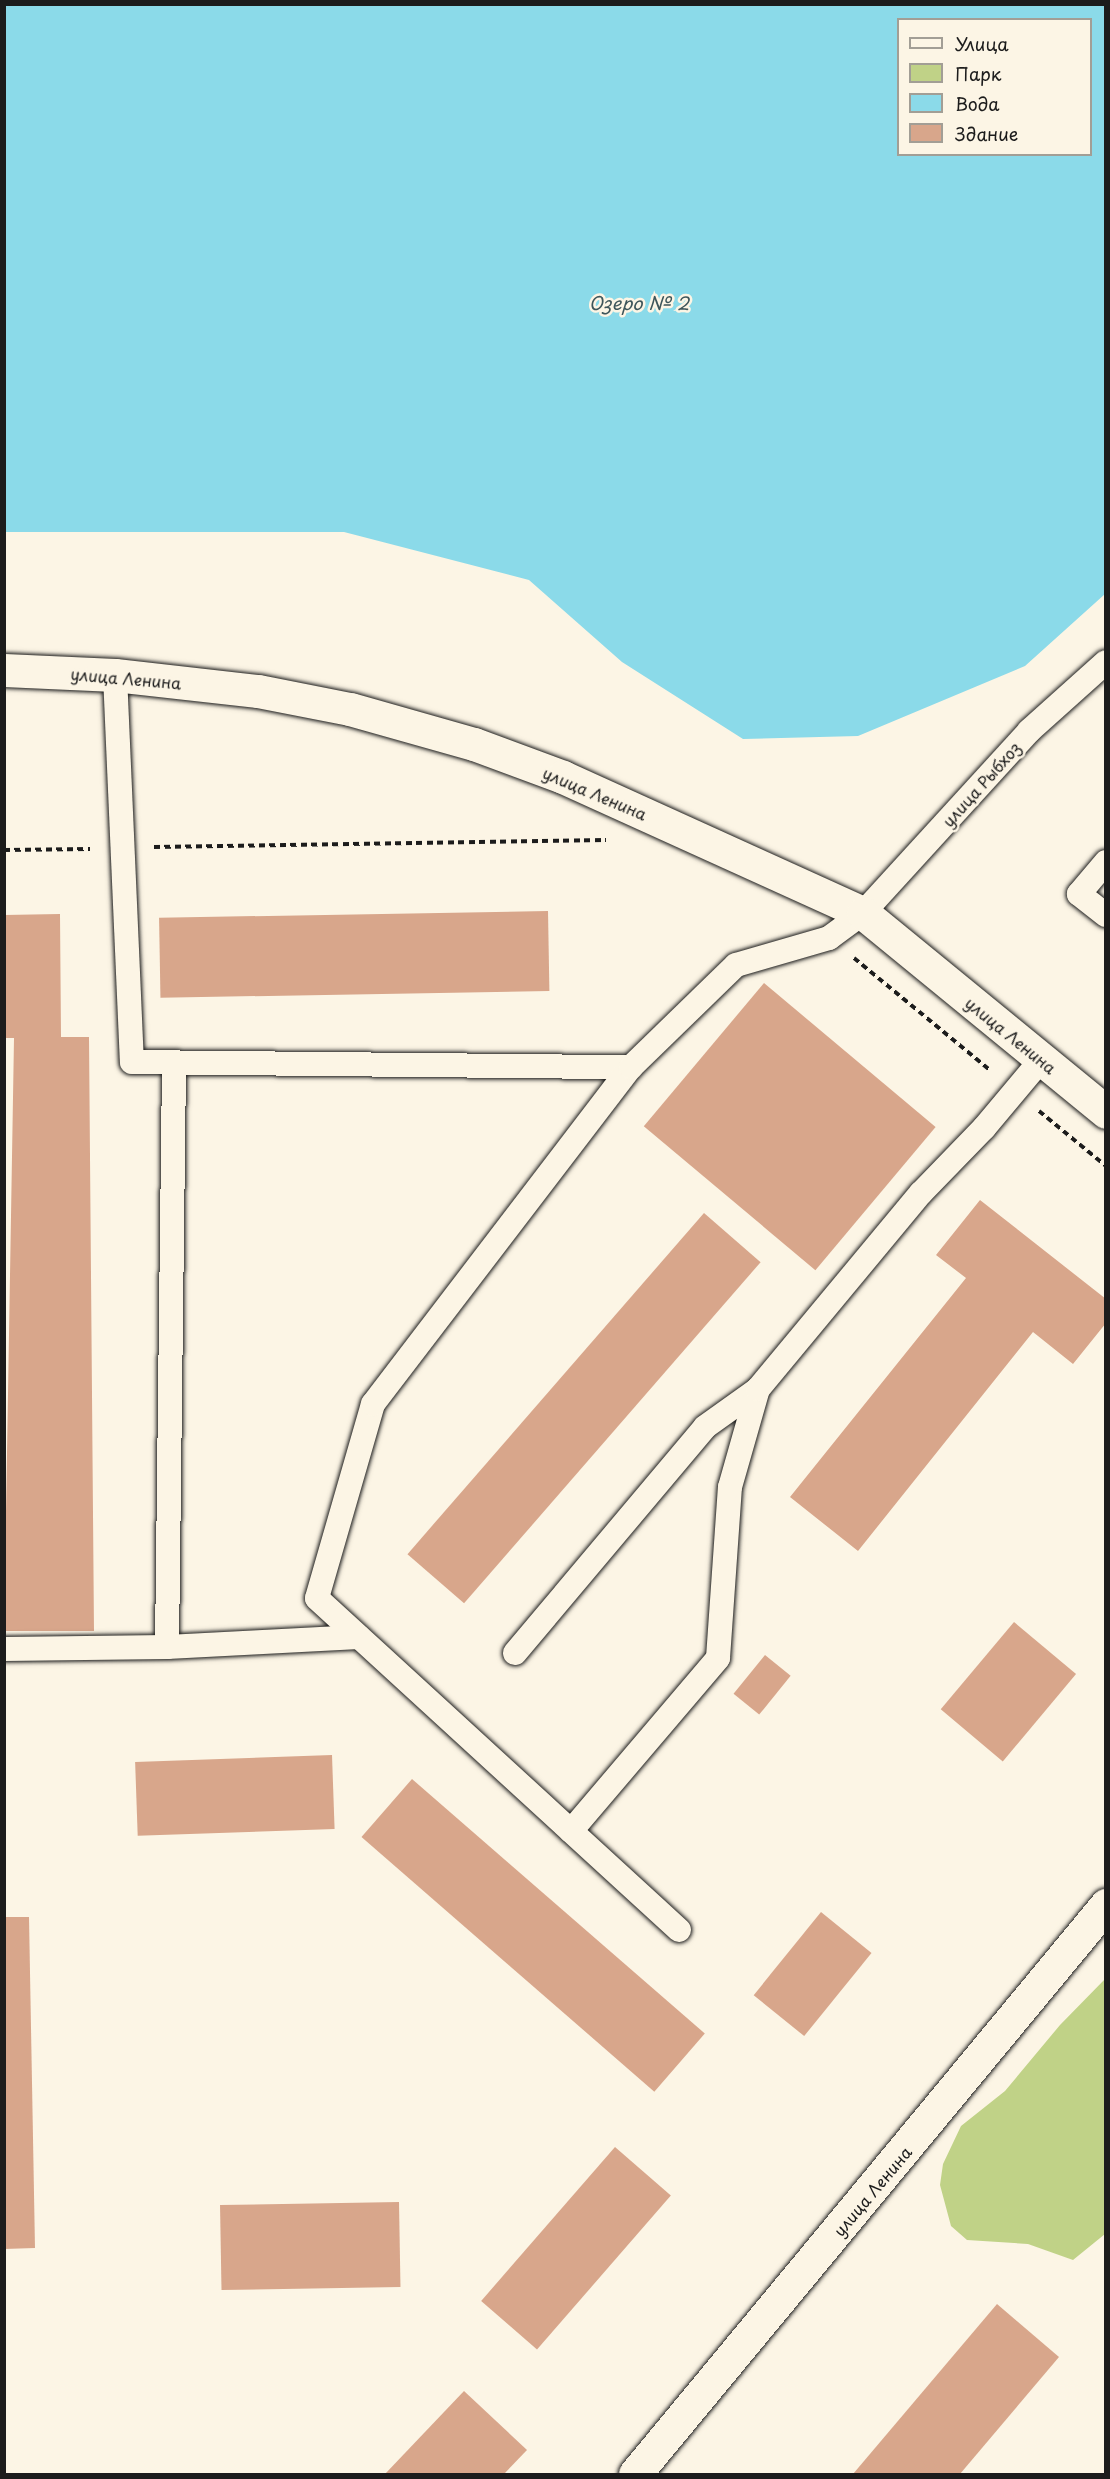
<!DOCTYPE html>
<html>
<head>
<meta charset="utf-8">
<style>
  body { margin:0 }
  #map { position:relative; width:1110px; height:2479px; overflow:hidden; background:#fcf5e5; font-family:"Playpen Sans",sans-serif }
  div>[style] { position:absolute }
  .green>* { inset:0; background:#c0d287 }
  .water>* { inset:0; background:#8bdae9 }
  .building>* { inset:0; background:#d8a68b; transform-origin:0 0 }
  .path>* { height:4px; margin-top:-2px; transform-origin:0; background:repeating-linear-gradient(90deg,#1c1c1c 0 6px,transparent 0 10.5px) }
  .roads { filter:drop-shadow(0 0 2px #1c1c1c) drop-shadow(0 0 2px #1c1c1c) }
  .service>* { height:24px; margin:-12px; padding:0 12px; transform-origin:12px; border-radius:12px; background:#fcf5e5 }
  .minor>* { height:33px; margin:-16.5px; padding:0 16.5px; transform-origin:16.5px; border-radius:16.5px; background:#fcf5e5 }
  .tertiary>* { height:33px; margin:-16.5px; padding:0 16.5px; transform-origin:16.5px; border-radius:16.5px; background:#fcf5e5 }
  span { translate:-50% -50%; white-space:nowrap; text-align:center; line-height:1.15; -webkit-text-stroke:5px #fcf5e5; paint-order:stroke }
  .street-label { font-size:16px; color:#1c1c1c }
  .water-label { font-size:18px; color:#3d555a; font-style:italic }
  .frame { position:absolute; inset:0; border:6px solid #1c1c1c; pointer-events:none }
  .legend { position:absolute; left:897px; top:18px; width:195px; height:138px; box-sizing:border-box; background:#fcf5e5; border:2px solid #a29e95; margin:0; padding:8px 10px; list-style:none; font-size:18px; color:#1c1c1c }
  .legend li { display:flex; align-items:center; gap:12px; height:30px }
  .legend b { width:30px; border:2px solid #a29e95 }
</style>
</head>
<body>
<div id="map">
  <div class="green">
    <div style="clip-path:polygon(1105px 1979px,1105px 2234px,1073px 2260px,1028px 2244px,967px 2240px,951px 2226px,940px 2185px,943px 2164px,961px 2126px,1005px 2091px,1060px 2025px)"></div>
  </div>
  <div class="water">
    <div style="clip-path:polygon(evenodd,4px 5px,1105px 5px,1105px 594px,1025px 666px,858px 736px,743px 739px,622px 662px,529px 580px,344px 532px,5px 532px,4px 5px,898px 20px,1090px 20px,1090px 154px,898px 154px,898px 20px)"></div>
  </div>
  <div class="building">
    <div style="left:548px;top:911px;width:80px;height:389px;rotate:89deg"></div>
    <div style="clip-path:polygon(60px 914px,61px 1037px,89px 1037px,94px 1631px,4px 1631px,14px 1038px,4px 1038px,4px 915px)"></div>
    <div style="left:764px;top:983px;width:224px;height:187px;rotate:40deg"></div>
    <div style="clip-path:polygon(980px 1200px,1106px 1299px,1106px 1323px,1073px 1364px,1033px 1332px,858px 1551px,790px 1497px,966px 1278px,936px 1255px)"></div>
    <div style="left:704px;top:1213px;width:75px;height:452px;rotate:41deg"></div>
    <div style="left:1014px;top:1622px;width:81px;height:114px;rotate:40deg"></div>
    <div style="left:765px;top:1655px;width:33px;height:50px;rotate:39deg"></div>
    <div style="left:332px;top:1755px;width:74px;height:197px;rotate:88deg"></div>
    <div style="left:412px;top:1779px;width:388px;height:77px;rotate:41deg"></div>
    <div style="left:821px;top:1912px;width:65px;height:107px;rotate:39deg"></div>
    <div style="clip-path:polygon(4px 1917px,29px 1917px,35px 2248px,4px 2249px)"></div>
    <div style="left:615px;top:2147px;width:74px;height:204px;rotate:41deg"></div>
    <div style="left:399px;top:2202px;width:85px;height:179px;rotate:89deg"></div>
    <div style="clip-path:polygon(997px 2304px,1059px 2357px,960px 2474px,853px 2474px)"></div>
    <div style="clip-path:polygon(464px 2391px,527px 2450px,504px 2474px,385px 2474px)"></div>
  </div>
  <div class="path">
    <div style="left:154px;top:847px;width:452px;rotate:-0.9deg"></div>
    <div style="left:4px;top:850px;width:86px;rotate:-0.7deg"></div>
    <div style="left:854px;top:958px;width:176px;rotate:39.5deg"></div>
    <div style="left:1039px;top:1111px;width:87px;rotate:39.4deg"></div>
  </div>
  <div class="roads">
    <div class="service">
      <div style="left:115px;top:675px;width:387px;rotate:87.5deg"></div>
      <div style="left:132px;top:1062px;width:499px;rotate:0.6deg"></div>
      <div style="left:1106px;top:862px;width:42px;rotate:130.2deg"></div>
      <div style="left:1079px;top:894px;width:34px;rotate:38deg"></div>
      <div style="left:167px;top:1647px;width:585px;rotate:-89.31deg"></div>
      <div style="left:4px;top:1649px;width:163px;rotate:-0.7deg"></div>
      <div style="left:167px;top:1647px;width:192px;rotate:-3deg"></div>
      <div style="left:515px;top:1653px;width:295px;rotate:-49.9deg"></div>
      <div style="left:705px;top:1427px;width:65px;rotate:-35.6deg"></div>
      <div style="left:571px;top:1831px;width:227px;rotate:-49.6deg"></div>
      <div style="left:718px;top:1658px;width:171px;rotate:-86deg"></div>
      <div style="left:730px;top:1487px;width:102px;rotate:-74.1deg"></div>
      <div style="left:758px;top:1389px;width:255px;rotate:-50.3deg"></div>
      <div style="left:921px;top:1193px;width:91px;rotate:-45.9deg"></div>
      <div style="left:984px;top:1128px;width:89px;rotate:-50deg"></div>
      <div style="left:679px;top:1930px;width:491px;rotate:-137.5deg"></div>
      <div style="left:317px;top:1598px;width:202px;rotate:-73.9deg"></div>
      <div style="left:373px;top:1404px;width:424px;rotate:-52.6deg"></div>
      <div style="left:631px;top:1067px;width:146px;rotate:-44.2deg"></div>
      <div style="left:736px;top:965px;width:97px;rotate:-16.2deg"></div>
      <div style="left:829px;top:938px;width:42px;rotate:-36.3deg"></div>
      <div style="left:863px;top:913px;width:246px;rotate:-47.6deg"></div>
      <div style="left:1029px;top:731px;width:103px;rotate:-41.9deg"></div>
    </div>
    <div class="minor">
      <div style="left:635px;top:2474px;width:739px;rotate:-50.38deg"></div>
    </div>
    <div class="tertiary">
      <div style="left:4px;top:670px;width:111px;rotate:2.6deg"></div>
      <div style="left:115px;top:675px;width:144px;rotate:6.4deg"></div>
      <div style="left:258px;top:691px;width:94px;rotate:11.1deg"></div>
      <div style="left:350px;top:709px;width:129px;rotate:15.8deg"></div>
      <div style="left:474px;top:744px;width:95px;rotate:20.3deg"></div>
      <div style="left:563px;top:777px;width:329px;rotate:24.4deg"></div>
      <div style="left:863px;top:913px;width:314px;rotate:39.3deg"></div>
    </div>
  </div>
  <div class="street-label">
    <span style="left:126px;top:678px;rotate:5deg">улица Ленина</span>
    <span style="left:981px;top:784px;rotate:-48deg">улица Рыбхоз</span>
    <span style="left:595px;top:793px;rotate:23deg">улица Ленина</span>
    <span style="left:1011px;top:1035px;rotate:39deg">улица Ленина</span>
    <span style="left:872px;top:2191px;rotate:-50deg">улица Ленина</span>
  </div>
  <div class="water-label">
    <span style="left:639px;top:303px">Озеро № 2</span>
  </div>
  <div class="frame"></div>
  <ul class="legend">
  <li><b style="height:8px;background:#fcf5e5"></b>Улица</li>
  <li><b style="height:16px;background:#c0d287"></b>Парк</li>
  <li><b style="height:16px;background:#8bdae9"></b>Вода</li>
  <li><b style="height:16px;background:#d8a68b"></b>Здание</li>
  </ul>
</div>
</body>
</html>
